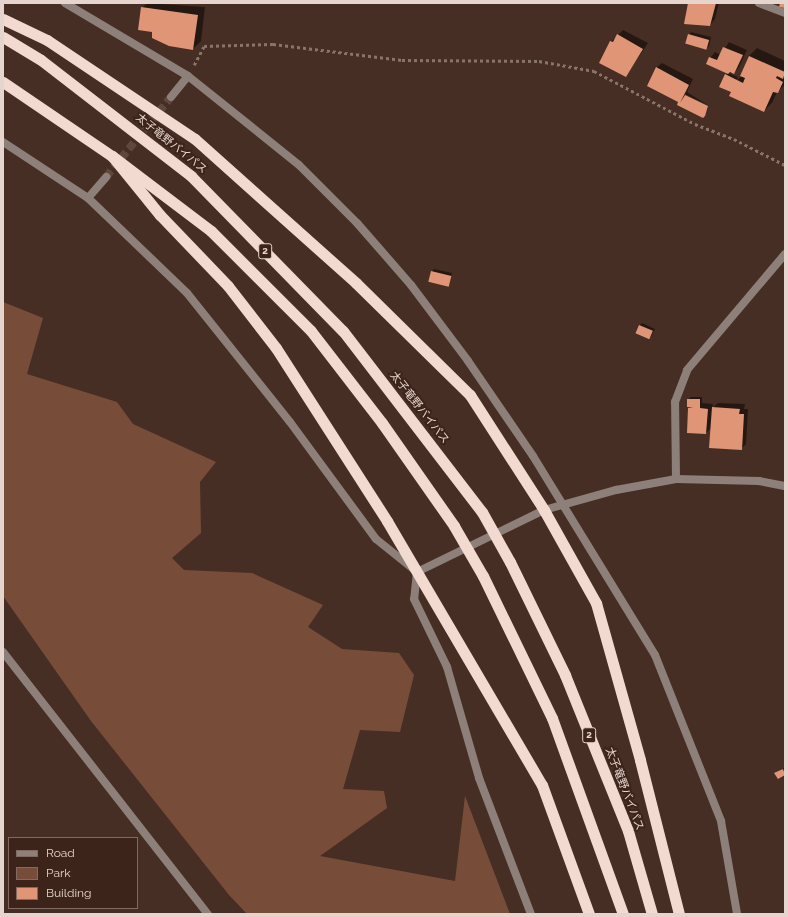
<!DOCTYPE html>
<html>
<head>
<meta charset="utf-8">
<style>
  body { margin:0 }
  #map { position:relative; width:788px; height:917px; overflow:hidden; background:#472e24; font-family:Raleway,"Noto Sans JP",sans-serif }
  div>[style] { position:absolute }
  .green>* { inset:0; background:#774d3a }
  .shadow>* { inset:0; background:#0007 }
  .building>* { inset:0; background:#e09676; transform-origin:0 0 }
  .minor-tunnel>* { height:8px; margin-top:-4px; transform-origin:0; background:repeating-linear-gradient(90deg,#5f473e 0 8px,transparent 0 12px) }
  .path>* { height:2.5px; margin-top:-1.25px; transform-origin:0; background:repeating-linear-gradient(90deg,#89746c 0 3px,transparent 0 6px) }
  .minor>* { height:8px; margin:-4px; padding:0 4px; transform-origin:4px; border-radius:4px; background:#8d807a }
  .tertiary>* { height:8px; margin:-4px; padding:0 4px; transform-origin:4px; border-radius:4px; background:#8d807a }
  .trunk>* { height:11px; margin:-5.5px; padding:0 5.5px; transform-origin:5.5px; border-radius:5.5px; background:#f2dad0 }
  .trunk-bridge>* { height:11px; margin:-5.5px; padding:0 5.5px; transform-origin:5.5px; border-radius:5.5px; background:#f2dad0 }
  span { translate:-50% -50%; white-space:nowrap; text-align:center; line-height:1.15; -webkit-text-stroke:4px #3c241a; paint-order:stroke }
  .shield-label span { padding:1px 3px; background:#3c241a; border:1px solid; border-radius:3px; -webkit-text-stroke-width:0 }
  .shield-label { font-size:10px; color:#e5d5ce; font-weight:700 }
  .street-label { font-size:11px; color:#e5d5ce }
  .frame { position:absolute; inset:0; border:4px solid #e5d5ce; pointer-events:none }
  .legend { position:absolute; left:8px; top:837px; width:130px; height:72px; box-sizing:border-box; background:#3c241a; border:1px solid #806b62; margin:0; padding:5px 7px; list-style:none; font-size:12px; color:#e5d5ce }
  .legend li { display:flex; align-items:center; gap:8px; height:20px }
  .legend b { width:20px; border:1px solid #806b62 }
</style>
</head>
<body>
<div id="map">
  <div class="green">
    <div style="clip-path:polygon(3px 302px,43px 318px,27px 374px,117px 402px,133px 424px,216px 462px,200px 482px,201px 533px,172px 558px,184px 570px,252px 573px,323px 605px,308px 627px,342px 649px,399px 653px,414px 675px,400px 732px,360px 730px,343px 789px,384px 791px,387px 808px,320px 856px,455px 881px,465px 796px,510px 914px,247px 914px,229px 895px,91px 721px,3px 596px)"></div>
  </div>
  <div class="shadow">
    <div style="clip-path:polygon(147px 3px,205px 7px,201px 41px,193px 49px,153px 31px,142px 8px)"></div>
    <div style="clip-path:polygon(689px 3px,719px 3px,715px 19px,710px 25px)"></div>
    <div style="clip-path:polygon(623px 30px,648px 43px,626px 76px,611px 42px)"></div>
    <div style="clip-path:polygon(691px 32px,711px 37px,709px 46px,706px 49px,689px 35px)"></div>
    <div style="clip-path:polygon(729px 42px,747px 50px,739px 67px,734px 73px,728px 73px,738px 77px,736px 81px,742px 76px,749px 56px,757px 48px,785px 61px,785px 85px,777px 92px,772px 103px,764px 111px,734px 88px,726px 75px,727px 73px,710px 58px,715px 52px,721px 55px)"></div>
    <div style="clip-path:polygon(662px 63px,693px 79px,687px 92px,709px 106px,685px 94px,685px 96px,708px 108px,705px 114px,679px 104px,680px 102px,656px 68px)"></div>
    <div style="clip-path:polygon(434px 269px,452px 273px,448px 286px,432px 271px)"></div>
    <div style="clip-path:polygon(642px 323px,655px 329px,650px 338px,639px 326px)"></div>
    <div style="clip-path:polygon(691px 397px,702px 397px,702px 403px,713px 404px,712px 408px,718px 403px,745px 404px,744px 409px,748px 409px,746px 444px,741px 449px,711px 428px,706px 433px,688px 432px,691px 406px,688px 399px)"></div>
    <div style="clip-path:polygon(785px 767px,785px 774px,778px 778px,775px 774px)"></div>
  </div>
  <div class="building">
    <div style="clip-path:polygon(688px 3px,716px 3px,710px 26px,684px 24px)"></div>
    <div style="clip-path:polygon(780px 3px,785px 3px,785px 8px,779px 7px)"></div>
    <div style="clip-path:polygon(141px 7px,198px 15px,193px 50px,169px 46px,152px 38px,152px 32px,138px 30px)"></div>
    <div style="clip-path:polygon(617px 34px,643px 49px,626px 77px,599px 63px,610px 41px,613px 42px)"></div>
    <div style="left:688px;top:34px;width:22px;height:10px;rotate:16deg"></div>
    <div style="clip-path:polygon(723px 47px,743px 55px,734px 74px,730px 72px,728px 74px,706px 64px,709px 57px,717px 60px)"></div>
    <div style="clip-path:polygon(749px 56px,785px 72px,783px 79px,777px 76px,776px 78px,783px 82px,778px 93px,773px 92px,764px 112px,729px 96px,731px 92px,719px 87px,725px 74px,743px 83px,745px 78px,740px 76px)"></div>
    <div style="clip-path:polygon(656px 67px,689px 85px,680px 103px,685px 95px,708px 106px,705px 116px,703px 118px,677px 105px,678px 102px,647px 86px)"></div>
    <div style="left:431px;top:271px;width:21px;height:11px;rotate:14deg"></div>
    <div style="left:639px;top:325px;width:15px;height:9px;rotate:23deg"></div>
    <div style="clip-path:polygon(687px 399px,700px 399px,700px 408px,708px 409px,706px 434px,687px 433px,688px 408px,693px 407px,687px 407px)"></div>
    <div style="clip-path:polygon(712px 407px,740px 409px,739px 414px,744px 414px,742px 450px,709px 448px)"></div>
    <div style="clip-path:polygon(783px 769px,785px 775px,778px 779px,774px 773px)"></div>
  </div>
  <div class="minor-tunnel">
    <div style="left:106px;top:177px;width:103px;rotate:-50.9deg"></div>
  </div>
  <div class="path">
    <div style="left:194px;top:65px;width:21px;rotate:-62deg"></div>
    <div style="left:204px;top:46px;width:69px;rotate:-1.7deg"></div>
    <div style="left:273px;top:44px;width:130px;rotate:7.1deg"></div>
    <div style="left:402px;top:60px;width:137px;rotate:0.4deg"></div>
    <div style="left:539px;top:61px;width:56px;rotate:10.3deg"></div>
    <div style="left:594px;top:71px;width:114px;rotate:27.7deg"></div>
    <div style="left:695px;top:124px;width:42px;rotate:21deg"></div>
    <div style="left:734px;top:139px;width:57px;rotate:27deg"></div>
  </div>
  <div class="minor">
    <div style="left:65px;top:3px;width:143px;rotate:30.7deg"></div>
    <div style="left:188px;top:76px;width:142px;rotate:38.7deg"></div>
    <div style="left:299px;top:165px;width:82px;rotate:45deg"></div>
    <div style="left:357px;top:223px;width:82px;rotate:48.9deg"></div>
    <div style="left:411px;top:285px;width:95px;rotate:53.1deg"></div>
    <div style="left:468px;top:361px;width:115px;rotate:55.6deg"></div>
    <div style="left:533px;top:456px;width:233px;rotate:58.5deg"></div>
    <div style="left:655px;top:655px;width:179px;rotate:68.3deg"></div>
    <div style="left:721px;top:821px;width:94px;rotate:80.2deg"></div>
    <div style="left:759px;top:3px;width:28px;rotate:21deg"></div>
    <div style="left:171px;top:97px;width:27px;rotate:-51deg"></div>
    <div style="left:3px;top:142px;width:102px;rotate:33.4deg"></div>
    <div style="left:88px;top:198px;width:137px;rotate:43.8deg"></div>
    <div style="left:187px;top:293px;width:165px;rotate:51.4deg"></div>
    <div style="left:290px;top:422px;width:145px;rotate:53.7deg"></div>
    <div style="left:376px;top:539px;width:53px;rotate:38.8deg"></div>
    <div style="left:417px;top:572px;width:27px;rotate:96deg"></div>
    <div style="left:414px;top:599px;width:76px;rotate:64.1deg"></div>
    <div style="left:447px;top:667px;width:116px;rotate:73.9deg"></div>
    <div style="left:479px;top:778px;width:146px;rotate:69.1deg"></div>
    <div style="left:88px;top:198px;width:28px;rotate:-49deg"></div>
    <div style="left:3px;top:652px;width:333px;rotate:52deg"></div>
  </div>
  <div class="tertiary">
    <div style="left:676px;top:479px;width:77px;rotate:-90.7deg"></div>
    <div style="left:675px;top:402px;width:34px;rotate:-69deg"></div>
    <div style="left:687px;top:370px;width:152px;rotate:-49.8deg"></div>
    <div style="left:417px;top:572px;width:141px;rotate:-26deg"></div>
    <div style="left:544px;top:510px;width:75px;rotate:-15.5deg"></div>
    <div style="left:616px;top:490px;width:61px;rotate:-10.4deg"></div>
    <div style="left:676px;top:479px;width:83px;rotate:1.4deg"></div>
    <div style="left:759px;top:481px;width:26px;rotate:11deg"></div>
  </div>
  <div class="trunk">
    <div style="left:3px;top:19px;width:49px;rotate:25.5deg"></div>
    <div style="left:47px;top:40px;width:178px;rotate:33.8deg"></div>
    <div style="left:195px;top:139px;width:216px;rotate:41.8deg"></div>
    <div style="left:356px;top:283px;width:160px;rotate:44.5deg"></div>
    <div style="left:470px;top:395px;width:137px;rotate:57.2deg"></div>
    <div style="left:544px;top:510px;width:107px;rotate:60.8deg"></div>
    <div style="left:596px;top:603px;width:163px;rotate:74.3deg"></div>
    <div style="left:640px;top:760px;width:159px;rotate:75.8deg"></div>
    <div style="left:3px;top:37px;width:44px;rotate:31.2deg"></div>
    <div style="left:41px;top:60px;width:190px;rotate:37.7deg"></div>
    <div style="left:191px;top:176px;width:217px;rotate:45.6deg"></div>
    <div style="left:343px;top:331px;width:228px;rotate:52.5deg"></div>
    <div style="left:3px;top:82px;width:132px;rotate:34.2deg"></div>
    <div style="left:112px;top:156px;width:124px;rotate:37.1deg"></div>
    <div style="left:211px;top:231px;width:141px;rotate:45deg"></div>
    <div style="left:311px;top:331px;width:116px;rotate:52.3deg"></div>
    <div style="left:382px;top:423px;width:126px;rotate:55deg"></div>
    <div style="left:112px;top:156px;width:76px;rotate:50.9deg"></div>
    <div style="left:160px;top:215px;width:98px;rotate:46.2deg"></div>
    <div style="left:228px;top:286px;width:78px;rotate:52.3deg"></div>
    <div style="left:276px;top:348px;width:206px;rotate:57.3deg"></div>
    <div style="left:387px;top:521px;width:306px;rotate:59.6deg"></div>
    <div style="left:542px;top:785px;width:137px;rotate:70deg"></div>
    <div style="left:510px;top:562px;width:126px;rotate:64deg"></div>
    <div style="left:565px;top:675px;width:168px;rotate:68deg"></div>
    <div style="left:628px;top:831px;width:86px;rotate:73.9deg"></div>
    <div style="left:483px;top:576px;width:158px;rotate:64.1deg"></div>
    <div style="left:552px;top:718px;width:208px;rotate:70.1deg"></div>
  </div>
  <div class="trunk-bridge">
    <div style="left:482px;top:512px;width:57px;rotate:60.8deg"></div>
    <div style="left:454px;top:526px;width:58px;rotate:59.9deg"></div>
  </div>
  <div class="shield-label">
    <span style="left:265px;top:251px">2</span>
    <span style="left:589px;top:735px">2</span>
  </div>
  <div class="street-label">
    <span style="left:171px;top:144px;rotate:39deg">太子竜野バイパス</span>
    <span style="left:419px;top:408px;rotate:52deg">太子竜野バイパス</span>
    <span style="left:624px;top:789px;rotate:69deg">太子竜野バイパス</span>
  </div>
  <div class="frame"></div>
  <ul class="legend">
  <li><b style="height:5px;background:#8d807a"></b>Road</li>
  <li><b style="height:11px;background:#774d3a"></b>Park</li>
  <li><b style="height:11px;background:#e09676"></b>Building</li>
  </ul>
</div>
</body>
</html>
